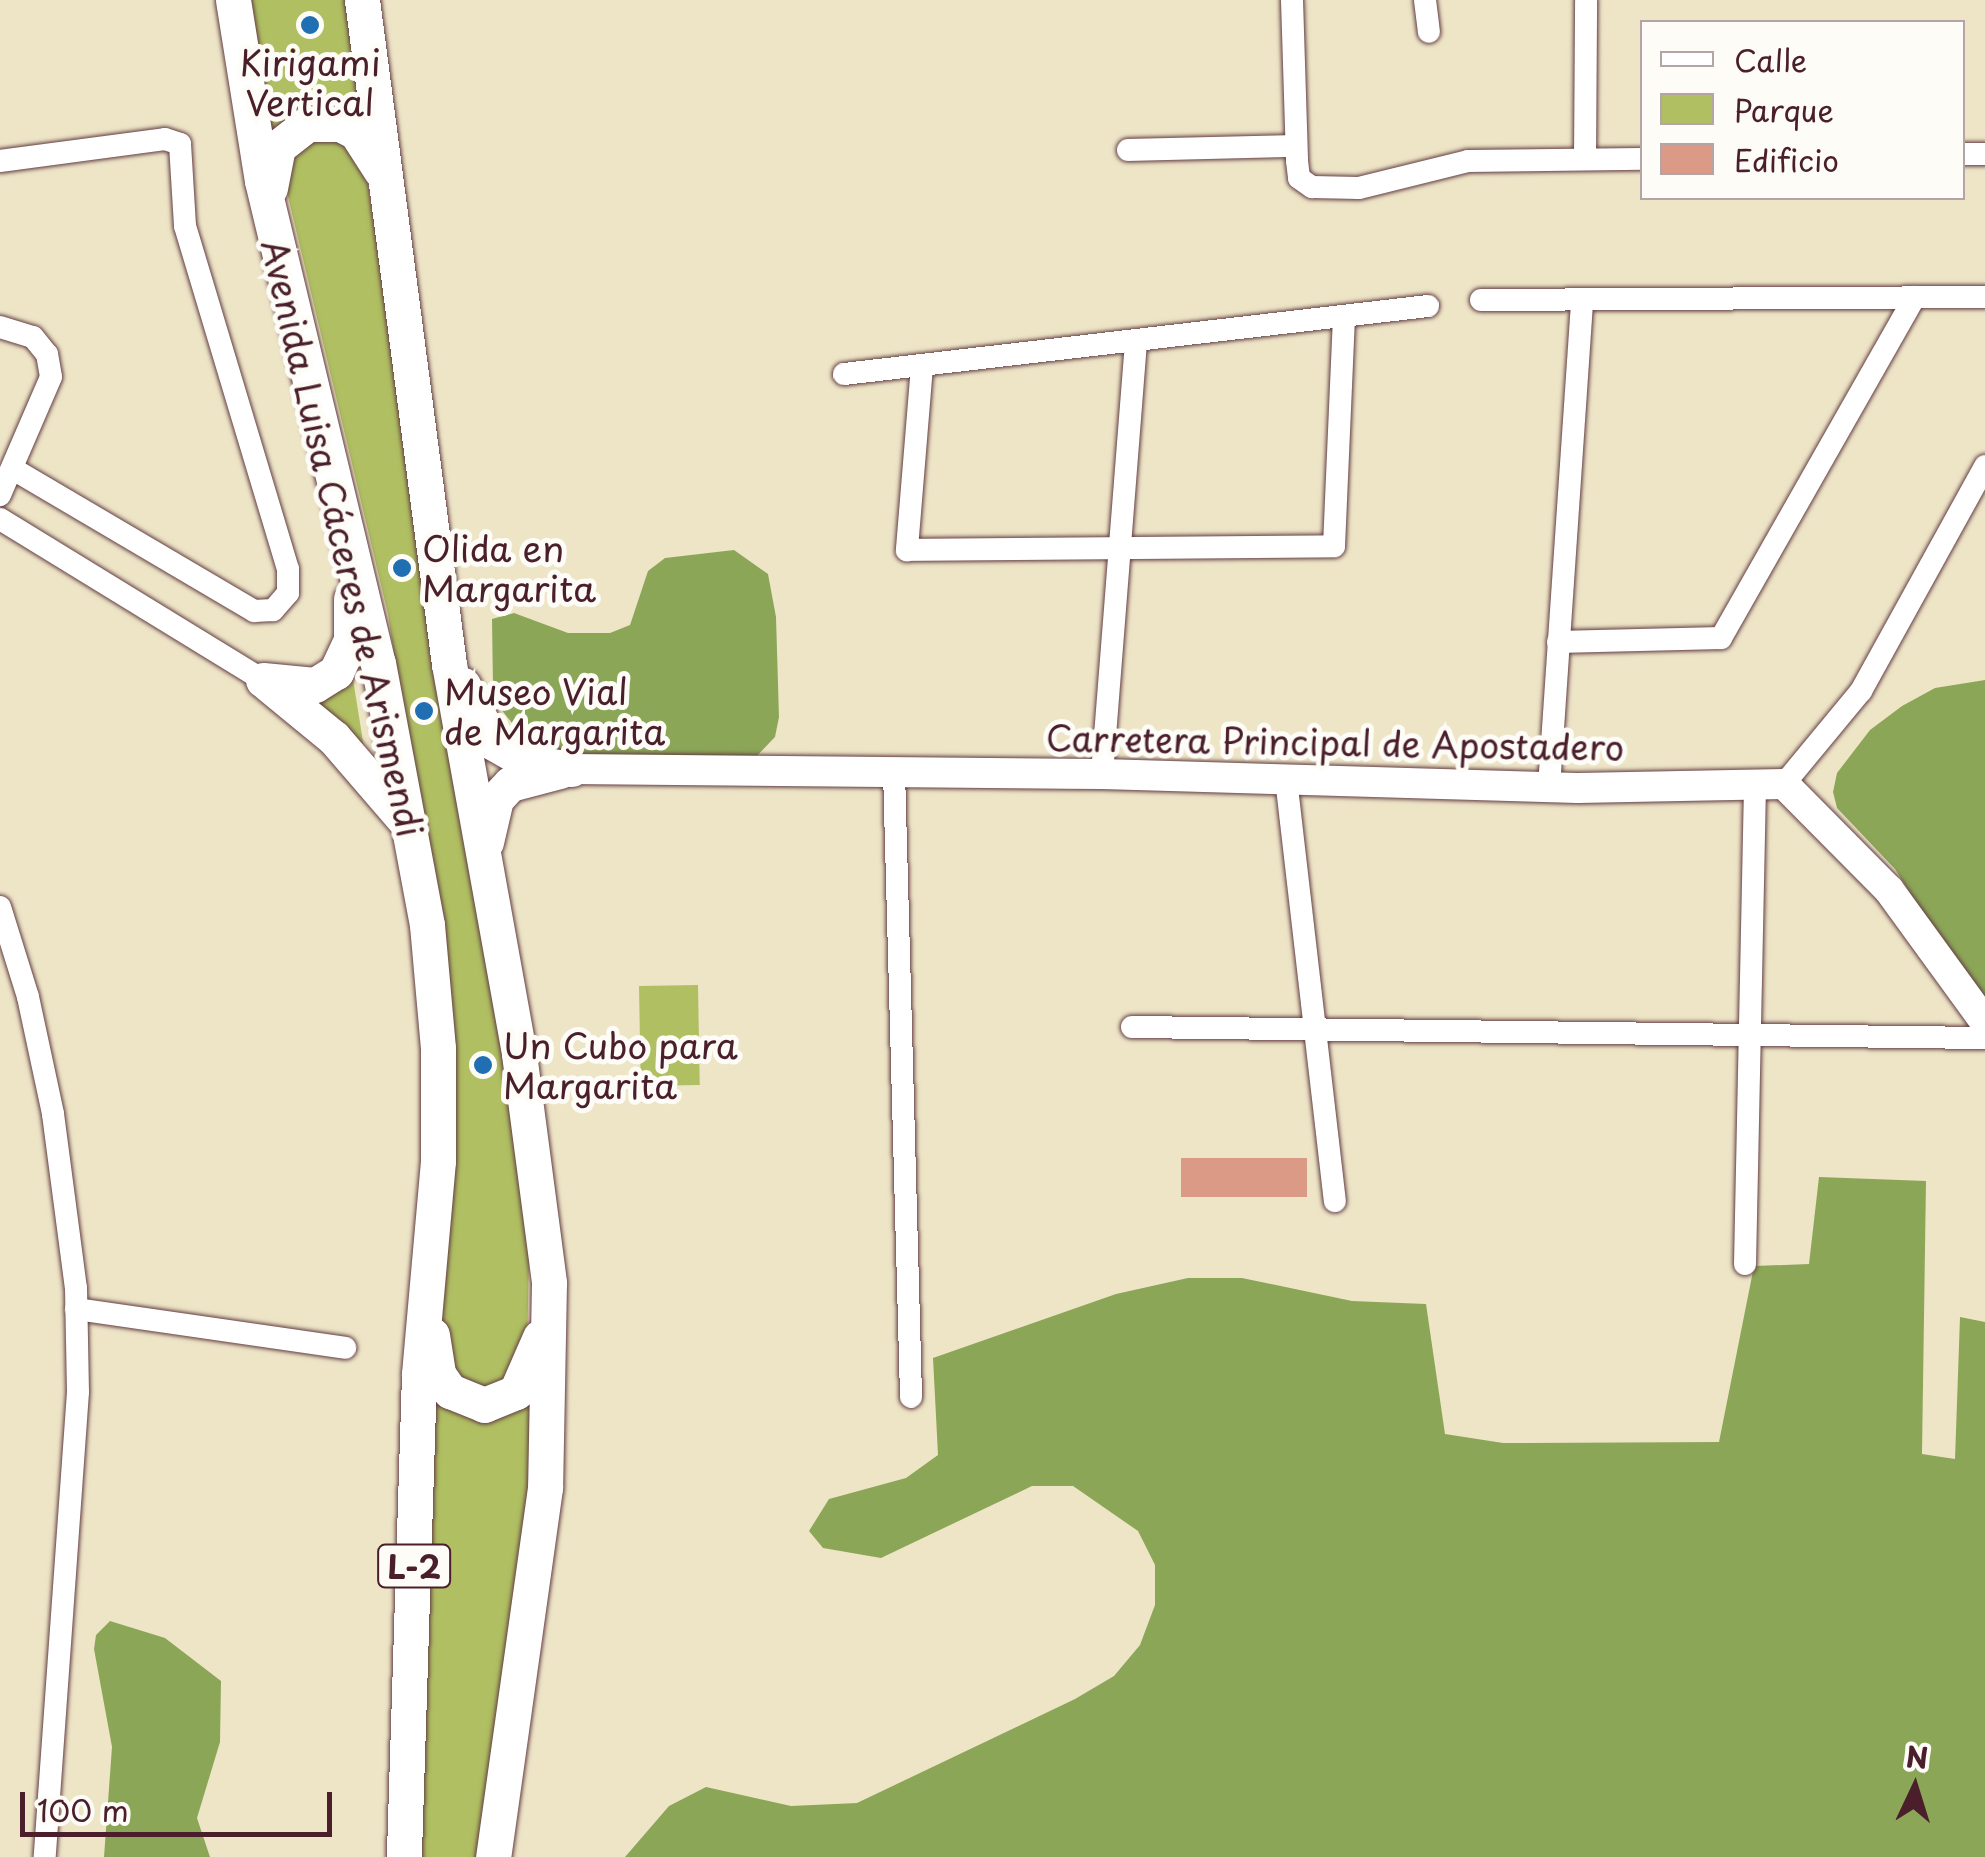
<!DOCTYPE html>
<html>
<head>
<meta charset="utf-8">
<style>
  body { margin:0 }
  #map { position:relative; width:1985px; height:1857px; overflow:hidden; background:#eee5c7; font-family:"Playpen Sans",sans-serif }
  div>[style] { position:absolute }
  .green>* { inset:0; background:#b0bf62; transform-origin:0 0 }
  .forest>* { inset:0; background:#8ca658 }
  .building>* { inset:0; background:#db9a85; transform-origin:0 0 }
  .roads { filter:drop-shadow(0 0 2px #633d42) drop-shadow(0 0 2px #633d42) }
  .street>* { height:22px; margin:-11px; padding:0 11px; transform-origin:11px; border-radius:11px; background:#fff }
  .secondary>* { height:30px; margin:-15px; padding:0 15px; transform-origin:15px; border-radius:15px; background:#fff }
  .primary>* { height:35px; margin:-17.5px; padding:0 17.5px; transform-origin:17.5px; border-radius:17.5px; background:#fff }
  .dots>* { width:28px; height:28px; translate:-50% -50%; box-sizing:border-box; border:5px solid #fdfcf7; border-radius:50% }
  span { translate:-50% -50%; white-space:nowrap; text-align:center; line-height:1.15; -webkit-text-stroke:10px #fdfcf7; paint-order:stroke }
  .shield-label span { padding:2px 8px; background:#fdfcf7; border:2px solid; border-radius:8px; -webkit-text-stroke-width:0 }
  .shield-label { font-size:32px; color:#4a1f2b; font-weight:700 }
  .poi-label { font-size:35px; color:#4a1f2b }
  .left { translate:0 -50%; text-align:left }
  .street-label { font-size:35px; color:#4a1f2b }
  .legend { position:absolute; left:1640px; top:20px; width:325px; height:180px; box-sizing:border-box; background:#fdfcf7; border:2px solid #b5a4a5; margin:0; padding:12px 18px; list-style:none; font-size:30px; color:#4a1f2b }
  .legend li { display:flex; align-items:center; gap:20px; height:50px }
  .legend b { width:50px; border:2px solid #b5a4a5 }
  .north { position:absolute; left:1865px; top:1737px; width:100px; height:100px; -webkit-text-stroke:8px #fdfcf7; paint-order:stroke; rotate:4deg; font-size:28px; font-weight:700; line-height:40px; text-align:center; color:#4a1f2b }
  .north::after { content:''; display:block; margin:auto; width:35px; height:45px; background:#4a1f2b; clip-path:polygon(50% 0,100% 100%,50% 72%,0 100%) }
  .scale { position:absolute; left:20px; top:1792px; width:312px; height:45px; box-sizing:border-box; border:5px solid #4a1f2b; border-top:0; padding-left:12px; font-size:30px; line-height:35px; white-space:nowrap; color:#4a1f2b; -webkit-text-stroke:8px #fdfcf7; paint-order:stroke }
</style>
</head>
<body>
<div id="map">
  <div class="green">
    <div style="clip-path:polygon(248px 0,352px 0,372px 116px,270px 140px)"></div>
    <div style="clip-path:polygon(338px 135px,366px 172px,491px 969px,529px 1261px,527px 1348px,502px 1390px,452px 1382px,442px 1324px,455px 1056px,388px 614px,286px 188px,293px 149px,308px 137px)"></div>
    <div style="clip-path:polygon(352px 673px,365px 754px,296px 697px)"></div>
    <div style="left:698px;top:985px;width:100px;height:59px;rotate:89deg"></div>
    <div style="clip-path:polygon(533px 1394px,539px 1398px,482px 1857px,417px 1857px,428px 1396px)"></div>
  </div>
  <div class="forest">
    <div style="clip-path:polygon(734px 550px,768px 574px,776px 617px,779px 717px,775px 737px,749px 764px,575px 757px,524px 738px,500px 708px,493px 688px,492px 619px,514px 613px,568px 633px,610px 633px,630px 625px,648px 571px,665px 558px)"></div>
    <div style="clip-path:polygon(1985px 680px,1985px 1010px,1895px 869px,1837px 808px,1833px 792px,1837px 773px,1870px 730px,1902px 706px,1935px 688px)"></div>
    <div style="clip-path:polygon(1819px 1177px,1926px 1181px,1922px 1454px,1955px 1459px,1960px 1317px,1985px 1322px,1985px 1857px,625px 1857px,669px 1806px,706px 1787px,791px 1806px,857px 1803px,1075px 1699px,1114px 1676px,1140px 1645px,1155px 1605px,1155px 1565px,1138px 1531px,1073px 1486px,1032px 1486px,881px 1558px,823px 1548px,809px 1531px,829px 1499px,906px 1478px,938px 1455px,933px 1358px,1116px 1294px,1188px 1278px,1242px 1278px,1352px 1301px,1426px 1304px,1445px 1434px,1503px 1443px,1719px 1442px,1754px 1266px,1809px 1264px)"></div>
    <div style="clip-path:polygon(110px 1621px,165px 1638px,221px 1681px,220px 1742px,197px 1818px,210px 1857px,104px 1857px,112px 1747px,94px 1649px,96px 1635px)"></div>
  </div>
  <div class="building">
    <div style="left:1181px;top:1158px;width:126px;height:39px"></div>
  </div>
  <div class="roads">
    <div class="street">
      <div style="left:1292px;top:0;width:161px;rotate:88.2deg"></div>
      <div style="left:1297px;top:161px;width:17px;rotate:83deg"></div>
      <div style="left:1299px;top:178px;width:16px;rotate:35deg"></div>
      <div style="left:1312px;top:187px;width:47px;rotate:1.2deg"></div>
      <div style="left:1359px;top:188px;width:112px;rotate:-13.9deg"></div>
      <div style="left:1468px;top:161px;width:174px;rotate:-0.7deg"></div>
      <div style="left:1425px;top:0;width:32px;rotate:83deg"></div>
      <div style="left:1128px;top:150px;width:168px;rotate:-1.4deg"></div>
      <div style="left:1962px;top:154px;width:23px"></div>
      <div style="left:1585px;top:159px;width:159px;rotate:-89.6deg"></div>
      <div style="left:0;top:161px;width:166px;rotate:-7.6deg"></div>
      <div style="left:165px;top:139px;width:16px;rotate:18deg"></div>
      <div style="left:180px;top:144px;width:82px;rotate:86.5deg"></div>
      <div style="left:185px;top:226px;width:358px;rotate:73.3deg"></div>
      <div style="left:288px;top:569px;width:24px;rotate:90deg"></div>
      <div style="left:288px;top:593px;width:23px;rotate:131deg"></div>
      <div style="left:273px;top:610px;width:19px;rotate:177deg"></div>
      <div style="left:254px;top:611px;width:280px;rotate:-149.5deg"></div>
      <div style="left:1481px;top:300px;width:504px;rotate:-0.34deg"></div>
      <div style="left:0;top:327px;width:34px;rotate:17deg"></div>
      <div style="left:33px;top:337px;width:22px;rotate:51deg"></div>
      <div style="left:47px;top:354px;width:23px;rotate:80deg"></div>
      <div style="left:51px;top:377px;width:129px;rotate:113.4deg"></div>
      <div style="left:922px;top:366px;width:185px;rotate:94.7deg"></div>
      <div style="left:907px;top:550px;width:427px;rotate:-0.5deg"></div>
      <div style="left:1334px;top:546px;width:229px;rotate:-87.5deg"></div>
      <div style="left:844px;top:374px;width:588px;rotate:-6.64deg"></div>
      <div style="left:0;top:519px;width:308px;rotate:31.5deg"></div>
      <div style="left:1558px;top:642px;width:163px;rotate:-1.4deg"></div>
      <div style="left:1721px;top:638px;width:392px;rotate:-60.4deg"></div>
      <div style="left:894px;top:771px;width:626px;rotate:88.44deg"></div>
      <div style="left:1102px;top:774px;width:433px;rotate:-85.5deg"></div>
      <div style="left:1286px;top:779px;width:425px;rotate:83.4deg"></div>
      <div style="left:1784px;top:784px;width:121px;rotate:-50.4deg"></div>
      <div style="left:1861px;top:691px;width:257px;rotate:-61.1deg"></div>
      <div style="left:1549px;top:787px;width:489px;rotate:-86.1deg"></div>
      <div style="left:0;top:907px;width:94px;rotate:72.7deg"></div>
      <div style="left:28px;top:997px;width:120px;rotate:77.9deg"></div>
      <div style="left:53px;top:1114px;width:176px;rotate:82.5deg"></div>
      <div style="left:76px;top:1288px;width:104px;rotate:88.9deg"></div>
      <div style="left:78px;top:1392px;width:466px;rotate:94.1deg"></div>
      <div style="left:1132px;top:1027px;width:853px;rotate:0.74deg"></div>
      <div style="left:1745px;top:1264px;width:480px;rotate:-88.8deg"></div>
      <div style="left:76px;top:1309px;width:272px;rotate:8.2deg"></div>
    </div>
    <div class="secondary">
      <div style="left:571px;top:769px;width:531px;rotate:0.54deg"></div>
      <div style="left:1102px;top:774px;width:476px;rotate:1.7deg"></div>
      <div style="left:1578px;top:788px;width:206px;rotate:-1.1deg"></div>
      <div style="left:1784px;top:784px;width:149px;rotate:45.3deg"></div>
      <div style="left:1889px;top:890px;width:163px;rotate:54deg"></div>
    </div>
    <div class="primary">
      <div style="left:233px;top:0;width:183px;rotate:80.9deg"></div>
      <div style="left:262px;top:181px;width:496px;rotate:76.5deg"></div>
      <div style="left:378px;top:663px;width:267px;rotate:79.4deg"></div>
      <div style="left:427px;top:925px;width:123px;rotate:84.9deg"></div>
      <div style="left:438px;top:1048px;width:113px;rotate:90deg"></div>
      <div style="left:438px;top:1161px;width:215px;rotate:95.1deg"></div>
      <div style="left:419px;top:1375px;width:482px;rotate:91.8deg"></div>
      <div style="left:362px;top:0;width:670px;rotate:82.54deg"></div>
      <div style="left:449px;top:664px;width:396px;rotate:79.8deg"></div>
      <div style="left:519px;top:1054px;width:231px;rotate:82.5deg"></div>
      <div style="left:549px;top:1283px;width:205px;rotate:91.1deg"></div>
      <div style="left:545px;top:1488px;width:373px;rotate:98deg"></div>
      <div style="left:270px;top:188px;width:42px;rotate:-79deg"></div>
      <div style="left:278px;top:147px;width:37px;rotate:-38deg"></div>
      <div style="left:307px;top:124px;width:33px"></div>
      <div style="left:340px;top:124px;width:18px;rotate:27deg"></div>
      <div style="left:356px;top:132px;width:46px;rotate:57.3deg"></div>
      <div style="left:263px;top:680px;width:52px;rotate:5.5deg"></div>
      <div style="left:315px;top:685px;width:25px;rotate:-32deg"></div>
      <div style="left:336px;top:672px;width:35px;rotate:-65deg"></div>
      <div style="left:351px;top:640px;width:41px;rotate:-90deg"></div>
      <div style="left:268px;top:684px;width:85px;rotate:39.3deg"></div>
      <div style="left:334px;top:738px;width:112px;rotate:49.3deg"></div>
      <div style="left:463px;top:685px;width:64px;rotate:63deg"></div>
      <div style="left:492px;top:742px;width:40px;rotate:29.7deg"></div>
      <div style="left:527px;top:762px;width:45px;rotate:9deg"></div>
      <div style="left:486px;top:842px;width:44px;rotate:-76.9deg"></div>
      <div style="left:496px;top:799px;width:21px;rotate:-47deg"></div>
      <div style="left:510px;top:784px;width:52px;rotate:-14.6deg"></div>
      <div style="left:432px;top:1335px;width:39px;rotate:81deg"></div>
      <div style="left:438px;top:1374px;width:21px;rotate:55deg"></div>
      <div style="left:450px;top:1391px;width:37px;rotate:22deg"></div>
      <div style="left:484px;top:1405px;width:35px;rotate:-22deg"></div>
      <div style="left:516px;top:1392px;width:60px;rotate:-66.4deg"></div>
    </div>
  </div>
  <div class="dots">
    <div style="left:310px;top:25px;background:#1f6fb2"></div>
    <div style="left:402px;top:568px;background:#1f6fb2"></div>
    <div style="left:424px;top:711px;background:#1f6fb2"></div>
    <div style="left:483px;top:1065px;background:#1f6fb2"></div>
  </div>
  <div class="shield-label">
    <span style="left:414px;top:1566px">L-2</span>
  </div>
  <div class="poi-label">
    <span style="left:310px;top:82px">Kirigami<br>Vertical</span>
    <span class="left" style="left:422px;top:568px">Olida en<br>Margarita</span>
    <span class="left" style="left:444px;top:711px">Museo Vial<br>de Margarita</span>
    <span class="left" style="left:503px;top:1065px">Un Cubo para<br>Margarita</span>
  </div>
  <div class="street-label">
    <span style="left:343px;top:538px;rotate:77deg">Avenida Luisa Cáceres de Arismendi</span>
    <span style="left:1335px;top:742px;rotate:1deg">Carretera Principal de Apostadero</span>
  </div>
  <ul class="legend">
  <li><b style="height:12px;background:#fff"></b>Calle</li>
  <li><b style="height:28px;background:#b0bf62"></b>Parque</li>
  <li><b style="height:28px;background:#db9a85"></b>Edificio</li>
  </ul>
  <div class="north">N</div>
  <div class="scale">100 m</div>
</div>
</body>
</html>
